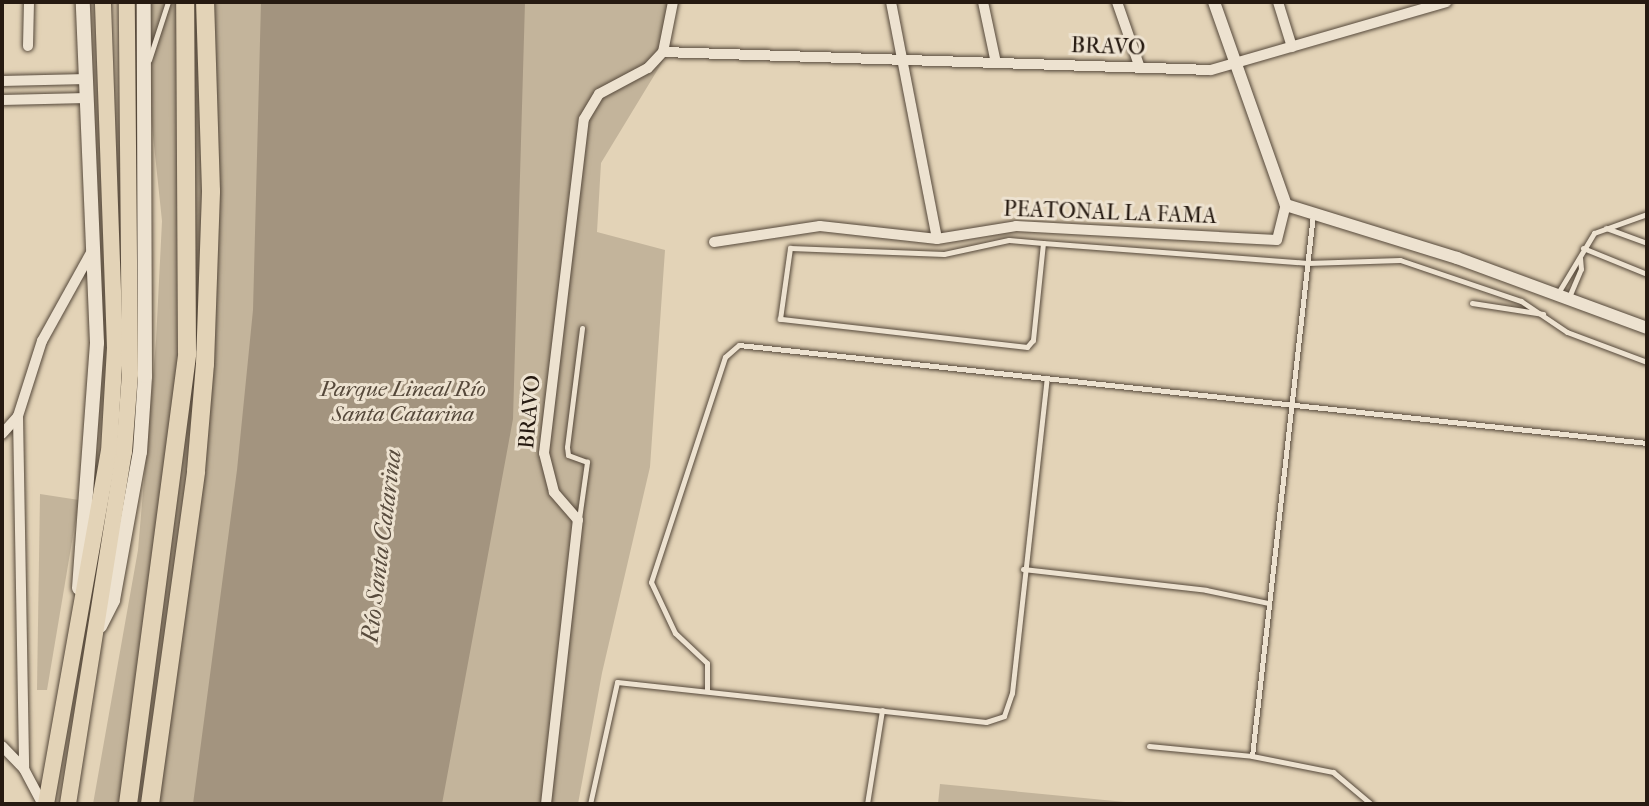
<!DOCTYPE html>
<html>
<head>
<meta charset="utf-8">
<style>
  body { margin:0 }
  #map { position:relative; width:1649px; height:806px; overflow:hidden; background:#e3d3b7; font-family:"IM FELL French Canon",serif }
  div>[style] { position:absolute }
  .green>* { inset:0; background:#c3b49b }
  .water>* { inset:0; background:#a3947f }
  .roads { filter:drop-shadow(0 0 2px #55483a) drop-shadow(0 0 2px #55483a) }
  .service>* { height:5px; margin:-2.5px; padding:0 2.5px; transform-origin:2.5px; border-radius:2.5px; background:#ede2d0 }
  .minor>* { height:10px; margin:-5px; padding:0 5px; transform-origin:5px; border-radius:5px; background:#ede2d0 }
  .tertiary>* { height:12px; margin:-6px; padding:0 6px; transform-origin:6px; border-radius:6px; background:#ede2d0 }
  .secondary>* { height:14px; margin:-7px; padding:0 7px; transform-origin:7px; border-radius:7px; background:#ede2d0 }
  .primary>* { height:16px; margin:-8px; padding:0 8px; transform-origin:8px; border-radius:8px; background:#e3d3b7 }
  .motorway>* { height:18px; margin:-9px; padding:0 9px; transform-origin:9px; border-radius:9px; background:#e3d3b7 }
  span { translate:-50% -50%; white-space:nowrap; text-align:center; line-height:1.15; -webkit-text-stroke:6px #ede2d0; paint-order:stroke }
  .street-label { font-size:22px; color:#261a11 }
  .park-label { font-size:22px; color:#55483a; font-style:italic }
  .water-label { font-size:24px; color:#584b3d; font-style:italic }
  .frame { position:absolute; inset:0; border:4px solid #261a11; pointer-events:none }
</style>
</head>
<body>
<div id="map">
  <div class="green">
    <div style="clip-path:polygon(139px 2px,667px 2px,666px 56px,601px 163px,597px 232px,665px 250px,650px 467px,602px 673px,578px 804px,93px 804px,138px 550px,156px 341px,162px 221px)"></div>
    <div style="clip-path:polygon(40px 494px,79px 500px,47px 690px,37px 690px)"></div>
    <div style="clip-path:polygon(940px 784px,1146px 804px,938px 804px)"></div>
  </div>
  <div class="water">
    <div style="clip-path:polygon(261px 2px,525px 2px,513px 419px,442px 804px,193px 804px,237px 470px,253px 310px)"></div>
  </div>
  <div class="roads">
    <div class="service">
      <div style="left:149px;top:60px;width:61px;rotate:-71.9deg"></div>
      <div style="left:1313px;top:214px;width:545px;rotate:96.42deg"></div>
      <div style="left:1252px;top:756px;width:83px;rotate:11.2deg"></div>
      <div style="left:1333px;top:772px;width:50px;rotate:40.1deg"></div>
      <div style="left:1606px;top:228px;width:44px;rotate:20.1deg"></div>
      <div style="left:1009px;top:240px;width:34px;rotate:5deg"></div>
      <div style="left:1043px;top:243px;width:98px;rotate:95.9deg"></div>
      <div style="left:1033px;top:340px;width:9px;rotate:131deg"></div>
      <div style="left:1027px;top:347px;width:249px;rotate:-173.5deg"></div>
      <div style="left:780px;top:319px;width:72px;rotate:-82deg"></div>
      <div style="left:790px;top:248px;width:154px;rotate:2.2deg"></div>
      <div style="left:944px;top:254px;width:66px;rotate:-12.2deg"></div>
      <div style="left:1043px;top:243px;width:265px;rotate:4.3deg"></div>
      <div style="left:1307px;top:263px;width:93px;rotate:-1.8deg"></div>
      <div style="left:1400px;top:260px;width:128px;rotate:18.7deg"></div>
      <div style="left:1521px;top:301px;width:55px;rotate:34deg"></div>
      <div style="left:1567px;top:332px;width:85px;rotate:20.6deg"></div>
      <div style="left:1583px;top:248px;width:69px;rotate:22.1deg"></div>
      <div style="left:1558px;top:293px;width:70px;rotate:-59deg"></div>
      <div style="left:1594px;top:233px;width:56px;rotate:-19.7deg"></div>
      <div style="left:1569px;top:297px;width:30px;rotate:-67deg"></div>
      <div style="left:1581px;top:269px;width:11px;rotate:-95deg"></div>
      <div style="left:1472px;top:303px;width:72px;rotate:8.8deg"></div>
      <div style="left:579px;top:519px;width:58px;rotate:-82deg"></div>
      <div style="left:587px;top:462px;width:20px;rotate:-160deg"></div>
      <div style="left:568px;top:455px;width:8px;rotate:-97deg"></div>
      <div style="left:567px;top:447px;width:120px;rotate:-82.8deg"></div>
      <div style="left:1023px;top:569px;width:184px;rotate:6.5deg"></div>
      <div style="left:1206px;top:590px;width:63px;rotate:11.8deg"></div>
      <div style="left:707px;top:691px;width:28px;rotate:-90deg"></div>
      <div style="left:707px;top:663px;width:44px;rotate:-136.8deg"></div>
      <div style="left:675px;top:633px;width:56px;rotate:-115.2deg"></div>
      <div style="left:651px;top:582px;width:237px;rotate:-71.8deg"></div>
      <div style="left:725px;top:357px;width:18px;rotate:-41deg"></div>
      <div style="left:739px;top:345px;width:913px;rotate:6.16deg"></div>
      <div style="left:1149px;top:746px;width:103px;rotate:5.5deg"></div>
      <div style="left:590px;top:804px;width:125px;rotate:-77.5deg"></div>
      <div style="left:617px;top:682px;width:371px;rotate:6.2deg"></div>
      <div style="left:986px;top:722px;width:19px;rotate:-18deg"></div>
      <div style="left:1004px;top:716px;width:24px;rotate:-71deg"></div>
      <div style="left:1012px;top:693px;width:317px;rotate:-83.7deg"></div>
      <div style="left:867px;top:804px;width:95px;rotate:-80.9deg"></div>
    </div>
    <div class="minor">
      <div style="left:891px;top:2px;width:241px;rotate:79deg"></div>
      <div style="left:983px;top:2px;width:62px;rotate:78deg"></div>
      <div style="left:1117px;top:2px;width:70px;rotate:70.8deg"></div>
      <div style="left:1278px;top:2px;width:47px;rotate:72.7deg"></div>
      <div style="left:28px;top:46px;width:44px;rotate:-88.7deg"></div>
      <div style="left:663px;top:52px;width:548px;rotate:1.88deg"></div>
      <div style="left:1211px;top:70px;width:245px;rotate:-16.1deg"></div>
      <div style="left:2px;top:81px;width:85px;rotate:-1.3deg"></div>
      <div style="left:2px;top:100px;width:85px;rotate:-1.3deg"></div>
      <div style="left:714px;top:242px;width:107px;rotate:-8.6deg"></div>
      <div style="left:820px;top:226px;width:118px;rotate:6.3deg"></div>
      <div style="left:937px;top:239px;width:80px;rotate:-9.3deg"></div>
      <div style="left:1016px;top:226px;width:261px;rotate:3.1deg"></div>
      <div style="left:1277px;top:240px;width:36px;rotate:-76deg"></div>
      <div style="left:18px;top:416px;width:353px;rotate:89deg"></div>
      <div style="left:2px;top:434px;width:24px;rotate:-48deg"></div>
      <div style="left:18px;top:416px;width:79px;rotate:-72.3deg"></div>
      <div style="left:42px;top:341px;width:107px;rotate:-61deg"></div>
      <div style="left:2px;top:746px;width:32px;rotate:46deg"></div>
      <div style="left:24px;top:769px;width:40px;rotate:62deg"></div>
      <div style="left:546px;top:804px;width:286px;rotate:-83.6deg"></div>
      <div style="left:578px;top:520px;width:37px;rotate:-131deg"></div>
      <div style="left:554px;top:492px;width:40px;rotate:-104.4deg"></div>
      <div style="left:544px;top:453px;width:336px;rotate:-83.2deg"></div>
      <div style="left:584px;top:119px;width:29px;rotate:-59deg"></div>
      <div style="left:599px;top:94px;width:55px;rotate:-28deg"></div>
      <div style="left:648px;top:68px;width:22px;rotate:-47deg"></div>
      <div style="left:663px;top:52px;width:51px;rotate:-78.7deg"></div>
    </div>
    <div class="tertiary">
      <div style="left:1214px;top:2px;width:215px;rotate:70.5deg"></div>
      <div style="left:1286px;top:205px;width:179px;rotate:17.2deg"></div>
      <div style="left:1457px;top:258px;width:202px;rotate:20.2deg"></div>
    </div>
    <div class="secondary">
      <div style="left:79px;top:588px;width:246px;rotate:-85.8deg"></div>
      <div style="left:97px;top:343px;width:341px;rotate:-92.4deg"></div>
      <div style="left:100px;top:626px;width:29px;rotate:-63deg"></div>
      <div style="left:113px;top:600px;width:150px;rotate:-79.7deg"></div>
      <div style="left:140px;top:452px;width:76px;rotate:-86.2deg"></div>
      <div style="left:145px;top:376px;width:374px;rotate:-90.2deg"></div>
    </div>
    <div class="primary">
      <div style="left:46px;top:804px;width:358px;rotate:-79.9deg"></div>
      <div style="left:109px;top:452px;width:104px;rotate:-86.7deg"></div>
      <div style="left:115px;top:348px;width:346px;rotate:-92deg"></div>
      <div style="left:68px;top:804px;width:356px;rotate:-81deg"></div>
      <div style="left:124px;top:452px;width:78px;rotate:-85.6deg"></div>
      <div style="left:130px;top:374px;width:372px;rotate:-90.5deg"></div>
    </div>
    <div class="motorway">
      <div style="left:128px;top:804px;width:455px;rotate:-82.5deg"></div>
      <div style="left:187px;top:353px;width:351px;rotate:-90.3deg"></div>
      <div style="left:150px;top:804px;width:336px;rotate:-82.1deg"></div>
      <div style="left:196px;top:471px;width:107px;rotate:-85.2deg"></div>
      <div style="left:205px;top:364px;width:173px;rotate:-88deg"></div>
      <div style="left:211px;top:191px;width:189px;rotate:-91.8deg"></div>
    </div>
  </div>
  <div class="street-label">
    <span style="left:1108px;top:47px;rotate:2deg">BRAVO</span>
    <span style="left:1110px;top:213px;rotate:2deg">PEATONAL LA FAMA</span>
    <span style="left:530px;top:412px;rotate:-85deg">BRAVO</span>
  </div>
  <div class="park-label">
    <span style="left:403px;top:402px">Parque Lineal Río<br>Santa Catarina</span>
  </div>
  <div class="water-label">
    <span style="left:382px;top:546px;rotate:-83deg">Río Santa Catarina</span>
  </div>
  <div class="frame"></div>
</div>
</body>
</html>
